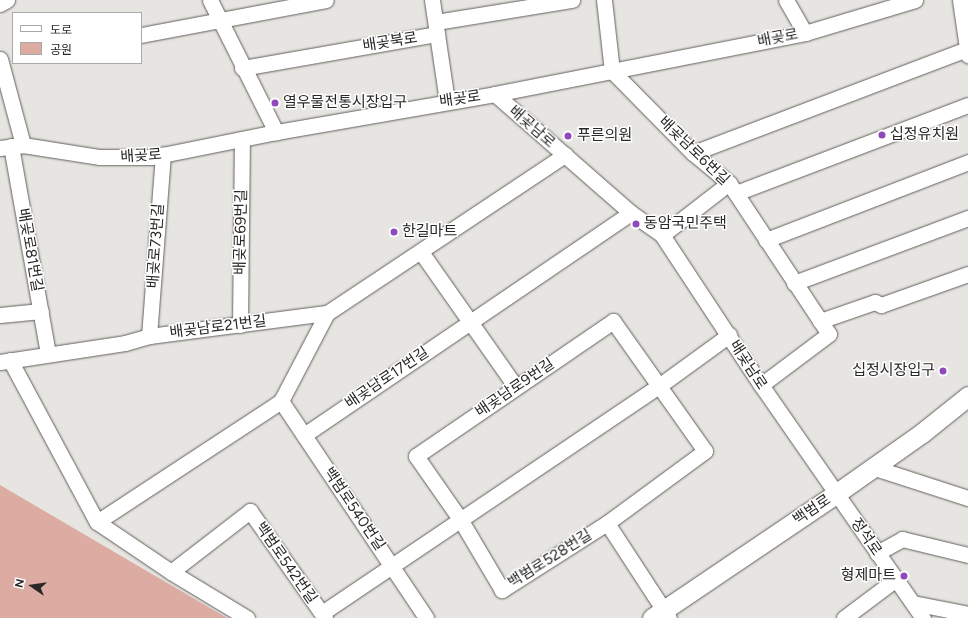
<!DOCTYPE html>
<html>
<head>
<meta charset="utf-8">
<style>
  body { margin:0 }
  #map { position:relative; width:968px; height:618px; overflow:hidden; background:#e7e5e1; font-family:Figtree,"Noto Sans KR",sans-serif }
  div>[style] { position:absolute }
  .green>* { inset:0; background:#dcaba1 }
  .roads { filter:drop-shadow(0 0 1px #615f5c) drop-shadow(0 0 1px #615f5c) }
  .minor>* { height:15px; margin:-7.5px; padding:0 7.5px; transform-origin:7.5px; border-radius:7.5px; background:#fff }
  .major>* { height:19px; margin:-9.5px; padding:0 9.5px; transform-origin:9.5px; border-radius:9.5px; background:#fff }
  .dots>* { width:11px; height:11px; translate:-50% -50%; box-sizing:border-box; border:2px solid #fff; border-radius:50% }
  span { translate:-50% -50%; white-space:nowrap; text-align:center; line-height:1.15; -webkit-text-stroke:3px #fff; paint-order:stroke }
  .street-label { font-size:15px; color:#292827 }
  .poi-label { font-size:15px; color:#292827 }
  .left { translate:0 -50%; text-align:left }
  .right { translate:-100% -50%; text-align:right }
  .legend { position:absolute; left:12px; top:12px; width:130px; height:52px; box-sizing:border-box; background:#fff; border:1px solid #a9a9a9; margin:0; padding:5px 7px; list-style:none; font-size:12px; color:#292827 }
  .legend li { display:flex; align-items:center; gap:8px; height:20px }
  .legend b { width:20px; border:1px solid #a9a9a9 }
  .north { position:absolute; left:12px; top:566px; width:40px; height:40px; -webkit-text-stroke:3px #fff; paint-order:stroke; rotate:283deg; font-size:11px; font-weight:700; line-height:16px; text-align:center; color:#292827 }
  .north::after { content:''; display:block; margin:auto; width:14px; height:18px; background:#292827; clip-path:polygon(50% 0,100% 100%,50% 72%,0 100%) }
</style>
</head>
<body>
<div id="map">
  <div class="green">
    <div style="clip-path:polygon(0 485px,227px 618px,0 618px)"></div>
  </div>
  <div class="roads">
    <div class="minor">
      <div style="left:210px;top:0;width:148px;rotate:63.4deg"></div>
      <div style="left:432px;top:0;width:102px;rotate:81.6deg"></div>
      <div style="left:604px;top:0;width:71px;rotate:83.6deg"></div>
      <div style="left:612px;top:71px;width:115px;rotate:45.4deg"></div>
      <div style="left:693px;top:153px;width:47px;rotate:39.8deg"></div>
      <div style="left:729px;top:183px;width:181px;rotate:56.5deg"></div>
      <div style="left:829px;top:334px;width:85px;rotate:143.1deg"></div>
      <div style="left:786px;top:0;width:38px;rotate:60deg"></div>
      <div style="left:960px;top:0;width:56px;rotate:81.7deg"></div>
      <div style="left:0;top:4px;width:8px;rotate:-30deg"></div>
      <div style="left:436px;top:22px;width:138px;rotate:-9.2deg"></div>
      <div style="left:141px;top:35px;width:188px;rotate:-10.7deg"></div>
      <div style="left:0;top:59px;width:89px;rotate:75deg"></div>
      <div style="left:242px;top:68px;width:198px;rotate:-9.9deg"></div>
      <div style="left:495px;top:94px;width:181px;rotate:41.2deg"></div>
      <div style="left:631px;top:213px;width:38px;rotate:35deg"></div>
      <div style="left:662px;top:235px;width:180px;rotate:56.6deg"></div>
      <div style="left:761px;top:385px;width:284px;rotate:55.2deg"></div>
      <div style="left:11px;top:146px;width:210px;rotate:79.9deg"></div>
      <div style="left:0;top:148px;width:23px;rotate:-7deg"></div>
      <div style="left:23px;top:145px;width:78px;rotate:8.9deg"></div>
      <div style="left:100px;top:157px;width:52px"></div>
      <div style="left:152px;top:157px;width:126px;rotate:-11.4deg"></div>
      <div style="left:276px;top:132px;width:222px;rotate:-9.8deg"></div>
      <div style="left:495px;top:94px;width:316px;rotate:-11.1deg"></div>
      <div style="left:805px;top:33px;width:115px;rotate:-16.7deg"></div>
      <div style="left:693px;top:153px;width:293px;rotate:-20.8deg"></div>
      <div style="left:736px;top:193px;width:248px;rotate:-20.8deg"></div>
      <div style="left:662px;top:235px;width:85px;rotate:-37.8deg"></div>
      <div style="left:766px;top:240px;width:217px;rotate:-21.1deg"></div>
      <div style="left:421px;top:252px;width:165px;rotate:54.9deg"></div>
      <div style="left:794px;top:283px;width:186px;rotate:-20.5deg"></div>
      <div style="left:0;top:315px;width:41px;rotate:-5.6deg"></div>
      <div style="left:613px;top:321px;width:159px;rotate:54.7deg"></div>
      <div style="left:705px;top:451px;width:122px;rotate:143.7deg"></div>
      <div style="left:607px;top:523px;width:125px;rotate:147.5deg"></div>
      <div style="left:502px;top:590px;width:82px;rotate:-120.6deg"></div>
      <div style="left:460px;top:519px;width:77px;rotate:-124.9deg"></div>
      <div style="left:416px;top:456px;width:239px;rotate:-34.4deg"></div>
      <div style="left:820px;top:321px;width:58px;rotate:-19.1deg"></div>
      <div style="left:875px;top:302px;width:7px;rotate:27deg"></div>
      <div style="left:881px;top:305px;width:92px;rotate:-19.6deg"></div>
      <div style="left:240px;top:325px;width:186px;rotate:-89.4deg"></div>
      <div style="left:149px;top:336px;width:182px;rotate:-85.6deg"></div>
      <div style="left:10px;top:360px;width:184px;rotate:61.8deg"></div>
      <div style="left:97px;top:522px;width:89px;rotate:34deg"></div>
      <div style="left:171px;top:572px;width:89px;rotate:31.2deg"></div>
      <div style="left:0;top:362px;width:126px;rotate:-8.6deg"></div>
      <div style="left:125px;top:343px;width:25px;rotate:-16deg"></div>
      <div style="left:149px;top:336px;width:179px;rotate:-7.4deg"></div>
      <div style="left:327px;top:313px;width:286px;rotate:-33.6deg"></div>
      <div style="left:281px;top:401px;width:261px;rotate:56.2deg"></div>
      <div style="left:304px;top:435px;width:395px;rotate:-34.2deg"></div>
      <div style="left:872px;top:467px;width:101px;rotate:17.9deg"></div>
      <div style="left:97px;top:522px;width:220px;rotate:-33.3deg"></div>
      <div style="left:281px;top:401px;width:99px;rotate:-62.4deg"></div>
      <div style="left:607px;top:523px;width:113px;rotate:56.9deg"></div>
      <div style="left:877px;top:553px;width:29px;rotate:-29deg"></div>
      <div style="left:902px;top:539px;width:68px;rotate:13.6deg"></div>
      <div style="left:171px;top:572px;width:100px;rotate:-37.7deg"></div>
      <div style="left:250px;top:511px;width:131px;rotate:55deg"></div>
      <div style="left:913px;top:603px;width:56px;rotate:11.3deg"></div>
      <div style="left:322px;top:613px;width:406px;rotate:-34deg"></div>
      <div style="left:659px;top:386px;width:87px;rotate:-36.1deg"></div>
      <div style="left:844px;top:618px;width:65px;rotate:-36.9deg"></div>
    </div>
    <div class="major">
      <div style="left:652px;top:618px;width:223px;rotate:-34deg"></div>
      <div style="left:837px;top:493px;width:104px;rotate:-35.2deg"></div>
      <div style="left:922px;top:433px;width:59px;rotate:-38.8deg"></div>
    </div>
  </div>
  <div class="dots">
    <div style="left:275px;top:103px;background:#9049bc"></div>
    <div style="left:882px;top:135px;background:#9049bc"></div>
    <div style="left:568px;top:136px;background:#9049bc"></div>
    <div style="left:636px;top:224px;background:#9049bc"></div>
    <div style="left:394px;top:232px;background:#9049bc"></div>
    <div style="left:943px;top:371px;background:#9049bc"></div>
    <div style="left:904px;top:576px;background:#9049bc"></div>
  </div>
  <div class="street-label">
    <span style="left:778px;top:38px;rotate:-11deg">배곶로</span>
    <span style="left:390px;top:42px;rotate:-9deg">배곶북로</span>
    <span style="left:460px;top:99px;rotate:-8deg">배곶로</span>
    <span style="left:532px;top:127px;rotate:41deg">배곶남로</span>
    <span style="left:694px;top:151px;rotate:44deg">배곶남로6번길</span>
    <span style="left:141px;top:156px;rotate:-4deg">배곶로</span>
    <span style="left:241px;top:232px;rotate:-89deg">배곶로69번길</span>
    <span style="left:156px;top:246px;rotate:-86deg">배곶로73번길</span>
    <span style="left:30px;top:250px;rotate:80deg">배곶로81번길</span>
    <span style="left:218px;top:327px;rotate:-7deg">배곶남로21번길</span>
    <span style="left:748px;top:365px;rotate:57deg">배곶남로</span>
    <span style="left:387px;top:378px;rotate:-34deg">배곶남로17번길</span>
    <span style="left:515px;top:388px;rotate:-34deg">배곶남로9번길</span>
    <span style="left:354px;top:509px;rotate:56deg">백범로540번길</span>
    <span style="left:812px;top:510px;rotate:-34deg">백범로</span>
    <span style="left:866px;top:537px;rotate:55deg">정석로</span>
    <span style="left:550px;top:559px;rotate:-32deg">백범로528번길</span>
    <span style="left:286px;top:563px;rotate:55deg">백범로542번길</span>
  </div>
  <div class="poi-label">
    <span class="left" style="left:283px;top:103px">열우물전통시장입구</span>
    <span class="left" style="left:890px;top:135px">십정유치원</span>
    <span class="left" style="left:577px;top:136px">푸른의원</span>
    <span class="left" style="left:644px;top:224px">동암국민주택</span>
    <span class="left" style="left:402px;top:232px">한길마트</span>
    <span class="right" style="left:935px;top:371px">십정시장입구</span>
    <span class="right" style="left:896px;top:576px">형제마트</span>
  </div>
  <ul class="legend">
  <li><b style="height:5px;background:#fff"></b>도로</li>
  <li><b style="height:11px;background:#dcaba1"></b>공원</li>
  </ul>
  <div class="north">N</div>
</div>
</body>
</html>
